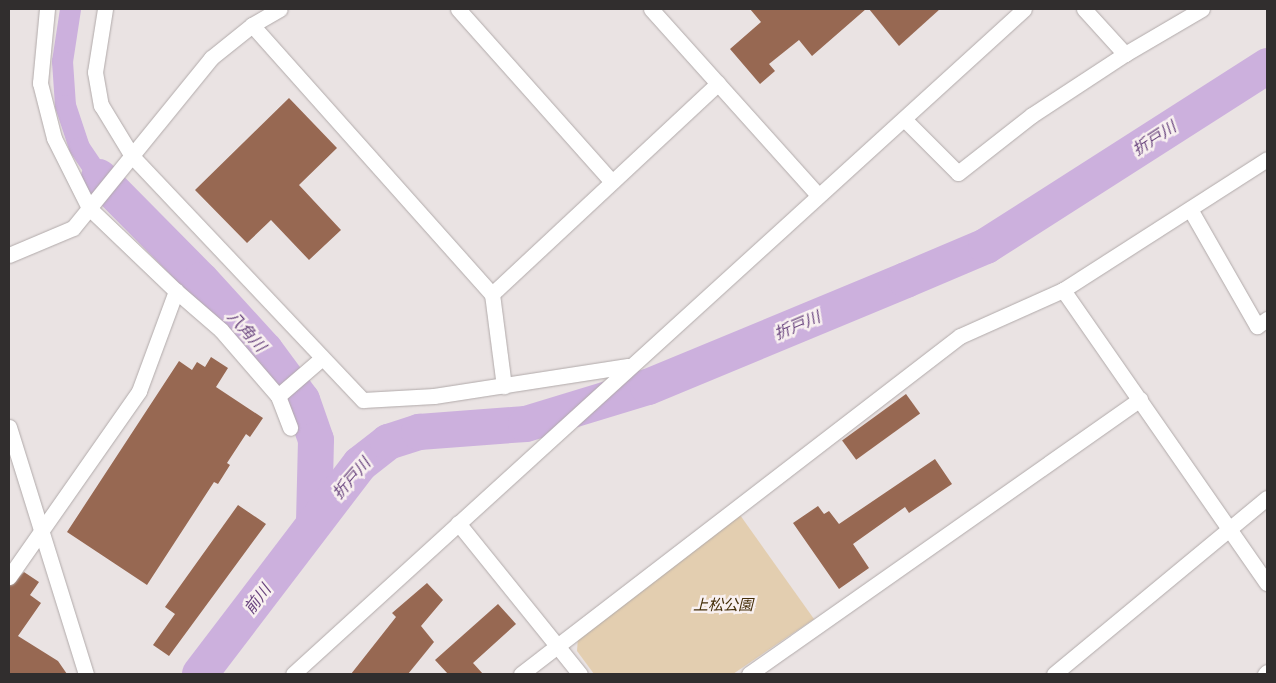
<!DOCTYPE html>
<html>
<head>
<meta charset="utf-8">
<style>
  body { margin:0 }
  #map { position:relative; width:1276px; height:683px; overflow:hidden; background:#eae3e3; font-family:"PT Serif","Noto Sans JP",serif }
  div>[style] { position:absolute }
  .green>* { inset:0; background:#e3ceb0 }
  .canal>* { height:21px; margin:-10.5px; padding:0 10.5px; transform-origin:10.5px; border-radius:10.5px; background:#ccb0dd }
  .river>* { height:36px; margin:-18px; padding:0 18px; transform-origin:18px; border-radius:18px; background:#ccb0dd }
  .building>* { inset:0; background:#976852; transform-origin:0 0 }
  .roads { filter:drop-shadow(0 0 1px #b1aaaa) drop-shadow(0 0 1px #b1aaaa) }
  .minor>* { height:15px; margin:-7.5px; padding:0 7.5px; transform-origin:7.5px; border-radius:7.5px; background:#fff }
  span { translate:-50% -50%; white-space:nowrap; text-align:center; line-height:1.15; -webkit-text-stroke:5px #f8f0f0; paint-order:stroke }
  .park-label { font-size:15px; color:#442e08; font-style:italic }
  .water-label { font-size:16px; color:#69447e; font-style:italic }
  .frame { position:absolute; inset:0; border:10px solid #312e2e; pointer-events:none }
</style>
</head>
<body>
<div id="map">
  <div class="green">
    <div style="clip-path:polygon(740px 515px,814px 619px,733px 674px,594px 674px,577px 651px,578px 637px)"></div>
  </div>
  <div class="canal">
    <div style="left:70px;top:9px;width:53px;rotate:98.7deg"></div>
    <div style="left:62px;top:61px;width:44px;rotate:86.1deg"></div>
    <div style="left:65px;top:105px;width:44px;rotate:71.6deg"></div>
    <div style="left:79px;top:147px;width:36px;rotate:56deg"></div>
  </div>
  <div class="river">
    <div style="left:99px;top:177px;width:145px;rotate:45.3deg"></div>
    <div style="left:201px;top:280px;width:95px;rotate:47.6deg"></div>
    <div style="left:265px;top:350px;width:62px;rotate:53.5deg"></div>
    <div style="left:302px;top:400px;width:42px;rotate:70.7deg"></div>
    <div style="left:316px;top:440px;width:83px;rotate:91.4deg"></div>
    <div style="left:200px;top:674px;width:264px;rotate:-52.7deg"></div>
    <div style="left:360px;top:464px;width:36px;rotate:-38deg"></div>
    <div style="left:388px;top:442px;width:33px;rotate:-18deg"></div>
    <div style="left:419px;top:432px;width:107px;rotate:-4.3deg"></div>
    <div style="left:526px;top:424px;width:127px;rotate:-16.9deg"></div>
    <div style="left:648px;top:387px;width:279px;rotate:-22.5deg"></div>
    <div style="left:906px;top:280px;width:87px;rotate:-23deg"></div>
    <div style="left:986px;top:246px;width:334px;rotate:-32.6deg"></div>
  </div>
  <div class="building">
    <div style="clip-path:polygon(750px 9px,866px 9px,812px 56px,799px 40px,769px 64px,775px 71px,760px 84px,730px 49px,761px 22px)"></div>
    <div style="clip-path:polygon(869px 9px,940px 9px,899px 46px)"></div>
    <div style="clip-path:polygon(289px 98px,337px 148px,299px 185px,341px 230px,309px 260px,271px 220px,247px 243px,195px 190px)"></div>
    <div style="clip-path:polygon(211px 357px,228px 368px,216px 387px,263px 418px,250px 437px,246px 434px,227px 463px,230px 465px,218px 484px,214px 482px,147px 585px,67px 532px,179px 361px,192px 370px,197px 362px,205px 367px)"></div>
    <div style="left:906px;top:394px;width:24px;height:79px;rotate:54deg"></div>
    <div style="clip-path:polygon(935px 459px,952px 484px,909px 513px,905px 507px,853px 544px,869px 568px,839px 589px,793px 523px,818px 506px,824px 514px,829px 511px,839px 524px)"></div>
    <div style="clip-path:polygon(238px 505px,266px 524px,169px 656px,153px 645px,175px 614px,165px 607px)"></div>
    <div style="clip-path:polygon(24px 572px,39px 582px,30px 595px,41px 603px,18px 636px,58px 661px,67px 674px,9px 674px,9px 586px)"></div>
    <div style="clip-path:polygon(427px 583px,443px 600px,421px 626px,434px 642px,408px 674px,351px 674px,396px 617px,392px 613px)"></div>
    <div style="clip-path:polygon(498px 604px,516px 624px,473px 663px,483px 674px,448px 674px,435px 660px)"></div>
  </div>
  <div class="roads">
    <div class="minor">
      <div style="left:105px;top:9px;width:64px;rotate:99deg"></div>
      <div style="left:95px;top:72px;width:34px;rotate:80deg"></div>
      <div style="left:101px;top:105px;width:60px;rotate:58.7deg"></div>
      <div style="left:132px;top:156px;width:336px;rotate:46.6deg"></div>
      <div style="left:363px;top:400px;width:71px;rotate:-3.2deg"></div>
      <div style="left:434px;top:396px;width:196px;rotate:-8.8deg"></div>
      <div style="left:458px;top:9px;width:230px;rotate:48.3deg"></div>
      <div style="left:651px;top:9px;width:250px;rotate:48.1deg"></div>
      <div style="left:1084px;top:9px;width:61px;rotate:47.7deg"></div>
      <div style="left:1125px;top:54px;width:89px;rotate:-30.3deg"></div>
      <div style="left:252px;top:25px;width:32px;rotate:-30deg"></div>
      <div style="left:904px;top:119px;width:76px;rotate:45deg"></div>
      <div style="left:958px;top:173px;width:94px;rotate:-38.1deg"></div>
      <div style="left:1032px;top:115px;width:111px;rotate:-33.3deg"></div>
      <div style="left:1190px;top:209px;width:135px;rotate:60.2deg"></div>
      <div style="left:1257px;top:326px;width:12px;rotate:-35deg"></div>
      <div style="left:9px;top:255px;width:69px;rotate:-22.9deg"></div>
      <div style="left:73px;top:228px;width:219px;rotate:-50.9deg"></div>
      <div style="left:211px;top:58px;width:53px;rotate:-38.8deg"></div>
      <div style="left:252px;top:25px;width:361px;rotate:48.3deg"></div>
      <div style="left:492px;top:294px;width:93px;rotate:82.6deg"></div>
      <div style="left:1063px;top:290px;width:357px;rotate:55.2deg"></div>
      <div style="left:176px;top:291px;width:60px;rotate:40.9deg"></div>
      <div style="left:221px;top:330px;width:87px;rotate:49.2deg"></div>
      <div style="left:278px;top:396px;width:34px;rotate:69deg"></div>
      <div style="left:492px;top:294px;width:309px;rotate:-43deg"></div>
      <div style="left:278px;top:396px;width:58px;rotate:-40.8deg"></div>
      <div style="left:9px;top:427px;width:259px;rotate:72.7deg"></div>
      <div style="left:458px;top:523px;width:194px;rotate:51.1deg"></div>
      <div style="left:9px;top:577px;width:227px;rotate:-55deg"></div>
      <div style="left:139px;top:391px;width:107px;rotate:-69.7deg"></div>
      <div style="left:176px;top:291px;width:120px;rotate:-136.3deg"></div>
      <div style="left:89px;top:208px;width:78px;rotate:-116.6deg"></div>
      <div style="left:54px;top:138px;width:57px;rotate:-104.3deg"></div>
      <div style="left:40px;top:83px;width:74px;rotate:-84.6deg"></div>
      <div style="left:293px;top:674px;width:988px;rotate:-42.29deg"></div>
      <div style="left:521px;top:674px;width:554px;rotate:-37.59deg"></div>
      <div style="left:960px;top:336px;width:113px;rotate:-24.1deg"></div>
      <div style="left:1063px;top:290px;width:242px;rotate:-32.7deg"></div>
      <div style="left:749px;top:674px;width:478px;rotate:-35.1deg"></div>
      <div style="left:1054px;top:674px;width:276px;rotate:-39.6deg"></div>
      <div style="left:1265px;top:674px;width:3px;rotate:-45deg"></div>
    </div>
  </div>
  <div class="park-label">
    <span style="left:723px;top:605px">上松公園</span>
  </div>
  <div class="water-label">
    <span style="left:1154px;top:138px;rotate:-33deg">折戸川</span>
    <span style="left:797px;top:325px;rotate:-23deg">折戸川</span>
    <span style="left:247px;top:331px;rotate:48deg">八角川</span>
    <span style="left:351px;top:478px;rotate:-49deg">折戸川</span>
    <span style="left:257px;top:599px;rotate:-53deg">前川</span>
  </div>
  <div class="frame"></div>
</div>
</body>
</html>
